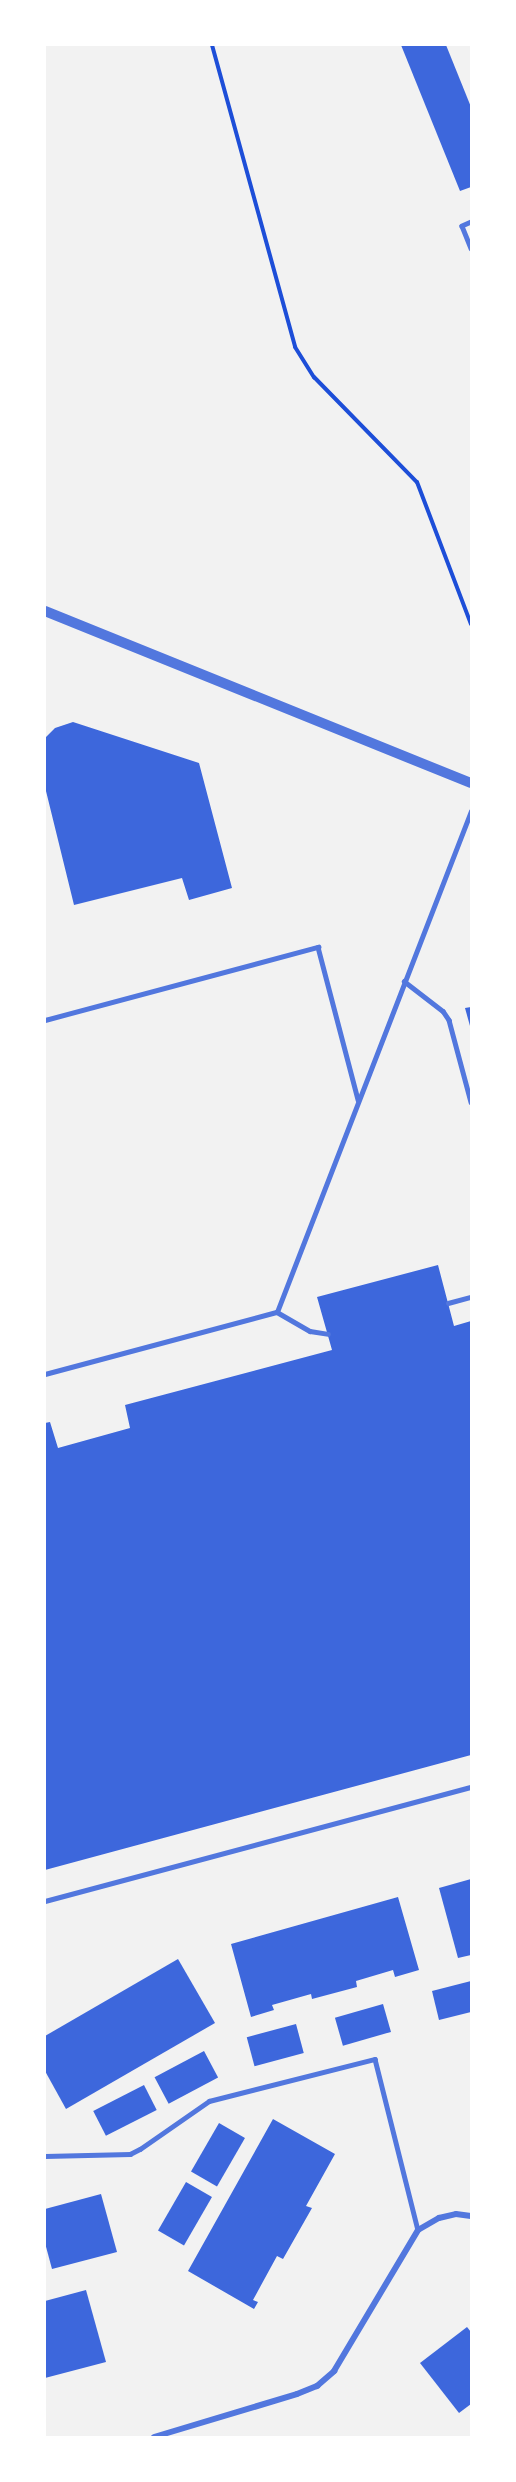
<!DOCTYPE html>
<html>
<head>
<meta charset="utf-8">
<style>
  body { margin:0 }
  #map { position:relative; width:516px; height:2482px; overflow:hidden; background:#f2f2f2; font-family:Cabin,sans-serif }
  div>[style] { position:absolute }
  .building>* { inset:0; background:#3d67dc; transform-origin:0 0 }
  .path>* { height:4px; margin:-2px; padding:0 2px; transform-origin:2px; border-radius:2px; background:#1d4ed8 }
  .service>* { height:4.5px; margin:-2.25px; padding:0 2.25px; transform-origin:2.25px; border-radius:2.25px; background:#5277de }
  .minor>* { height:6px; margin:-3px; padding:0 3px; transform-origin:3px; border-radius:3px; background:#5277de }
  .tertiary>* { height:10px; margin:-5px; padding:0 5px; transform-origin:5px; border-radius:5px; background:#5277de }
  span { translate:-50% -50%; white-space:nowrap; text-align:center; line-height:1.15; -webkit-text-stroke:4.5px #fff; paint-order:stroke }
  .frame { position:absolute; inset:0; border:46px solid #fff; pointer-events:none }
</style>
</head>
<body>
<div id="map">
  <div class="building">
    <div style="clip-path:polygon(401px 45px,446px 45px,471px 107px,471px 187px,460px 191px)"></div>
    <div style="clip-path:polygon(73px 722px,199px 763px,232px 888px,189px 900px,182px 878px,74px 905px,45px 787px,45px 738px,55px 728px)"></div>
    <div style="clip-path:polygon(471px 1007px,471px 1026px,470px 1026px,465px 1008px)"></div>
    <div style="clip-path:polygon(438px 1265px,454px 1326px,471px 1321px,471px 1755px,45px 1870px,45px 1423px,50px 1422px,58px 1448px,130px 1428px,125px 1405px,332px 1350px,317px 1297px)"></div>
    <div style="clip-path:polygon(471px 1879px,471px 1955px,458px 1958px,439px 1888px)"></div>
    <div style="clip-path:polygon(398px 1897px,419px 1970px,395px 1977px,393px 1970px,356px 1981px,357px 1987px,312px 1999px,311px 1994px,272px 2005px,274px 2010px,251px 2017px,231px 1944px)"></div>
    <div style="clip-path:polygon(178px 1959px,215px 2023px,66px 2109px,45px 2071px,45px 2036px)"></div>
    <div style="clip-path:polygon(471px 1981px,471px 2012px,439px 2020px,432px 1991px)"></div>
    <div style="left:383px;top:2004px;width:29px;height:50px;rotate:74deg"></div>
    <div style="left:296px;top:2024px;width:30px;height:51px;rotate:75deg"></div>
    <div style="left:204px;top:2051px;width:30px;height:56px;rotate:62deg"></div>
    <div style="left:144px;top:2085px;width:28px;height:57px;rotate:63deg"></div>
    <div style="clip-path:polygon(273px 2119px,335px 2154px,306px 2206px,312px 2208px,283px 2259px,277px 2256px,253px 2300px,258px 2302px,254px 2309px,188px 2271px)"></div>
    <div style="left:219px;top:2123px;width:30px;height:56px;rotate:30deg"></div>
    <div style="left:186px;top:2182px;width:30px;height:56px;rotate:30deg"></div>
    <div style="clip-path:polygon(101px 2194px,117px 2252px,52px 2269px,45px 2243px,45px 2209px)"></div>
    <div style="clip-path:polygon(86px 2290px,106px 2362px,45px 2378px,45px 2301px)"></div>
    <div style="clip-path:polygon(467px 2327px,471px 2332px,471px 2404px,459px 2413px,420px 2363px)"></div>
  </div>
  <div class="path">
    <div style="left:212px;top:45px;width:313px;rotate:74.6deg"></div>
    <div style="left:295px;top:347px;width:36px;rotate:58deg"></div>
    <div style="left:314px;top:377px;width:147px;rotate:45.6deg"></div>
    <div style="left:417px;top:482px;width:152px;rotate:69.2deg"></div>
  </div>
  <div class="service">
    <div style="left:471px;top:222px;width:10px;rotate:156deg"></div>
    <div style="left:462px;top:226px;width:24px;rotate:68deg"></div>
    <div style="left:404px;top:981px;width:49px;rotate:37.6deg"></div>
    <div style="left:443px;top:1011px;width:11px;rotate:56deg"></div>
    <div style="left:449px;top:1020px;width:85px;rotate:75deg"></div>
    <div style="left:45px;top:1020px;width:283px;rotate:-15deg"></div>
    <div style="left:318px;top:947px;width:158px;rotate:75.3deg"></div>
    <div style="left:448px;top:1303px;width:24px;rotate:-15deg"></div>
    <div style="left:277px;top:1312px;width:38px;rotate:30deg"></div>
    <div style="left:310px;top:1331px;width:18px;rotate:9deg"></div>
    <div style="left:45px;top:1374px;width:240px;rotate:-15deg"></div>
    <div style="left:277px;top:1312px;width:537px;rotate:-68.83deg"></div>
    <div style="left:45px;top:1901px;width:441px;rotate:-15deg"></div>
    <div style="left:45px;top:2156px;width:85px;rotate:-1.3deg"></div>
    <div style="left:130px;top:2154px;width:11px;rotate:-27deg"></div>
    <div style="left:140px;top:2149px;width:84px;rotate:-34.8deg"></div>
    <div style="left:209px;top:2101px;width:171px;rotate:-14.2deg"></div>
    <div style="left:375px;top:2059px;width:176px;rotate:75.9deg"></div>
  </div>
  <div class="minor">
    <div style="left:154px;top:2437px;width:149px;rotate:-16.7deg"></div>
    <div style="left:297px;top:2394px;width:22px;rotate:-22deg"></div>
    <div style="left:317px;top:2386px;width:23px;rotate:-41deg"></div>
    <div style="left:334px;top:2371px;width:164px;rotate:-59.2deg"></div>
    <div style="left:418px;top:2230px;width:24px;rotate:-30deg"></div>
    <div style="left:439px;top:2218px;width:17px;rotate:-13deg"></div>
    <div style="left:456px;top:2214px;width:15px;rotate:8deg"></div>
  </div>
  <div class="tertiary">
    <div style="left:45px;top:611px;width:459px;rotate:22deg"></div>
  </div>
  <div class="frame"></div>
</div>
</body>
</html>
